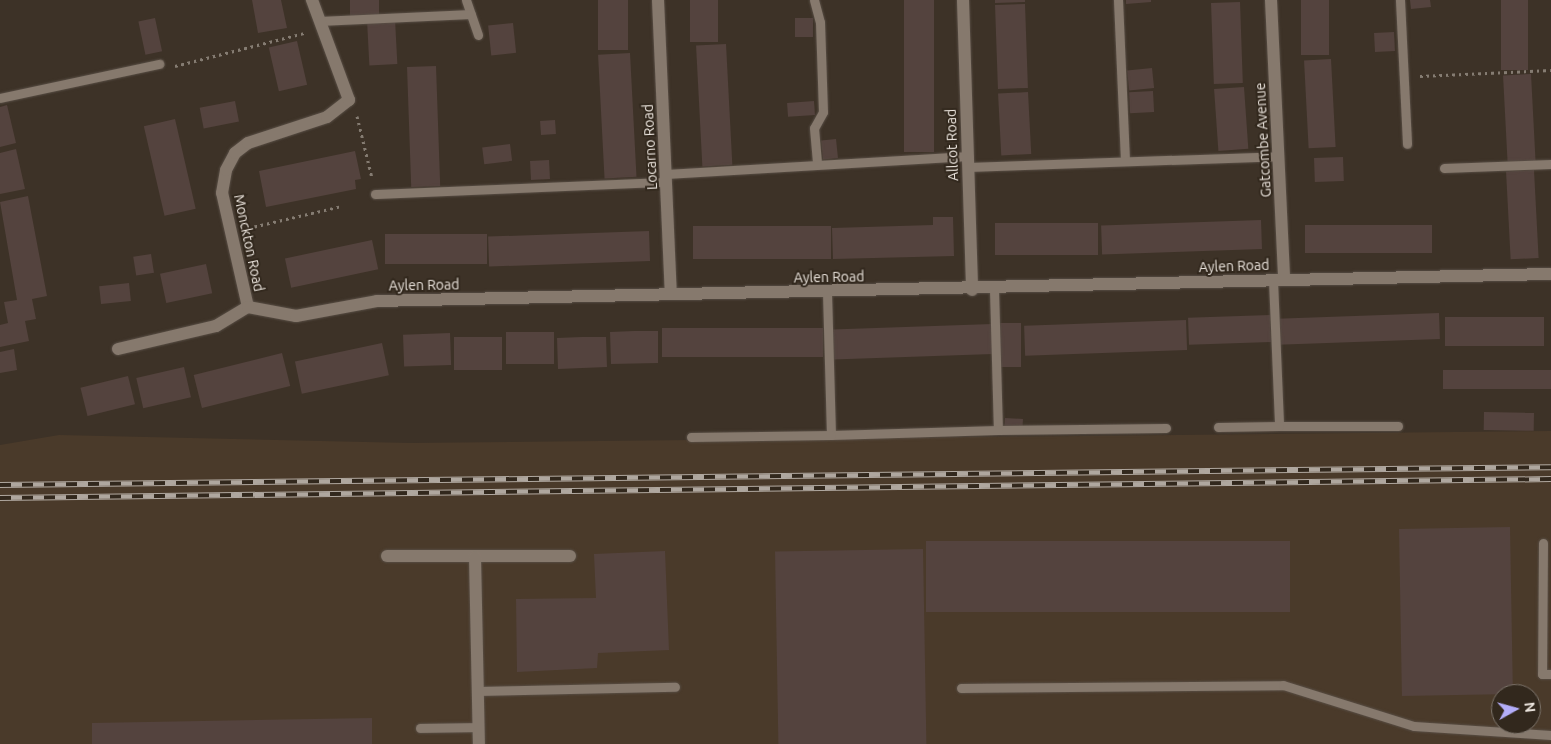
<!DOCTYPE html>
<html>
<head>
<meta charset="utf-8">
<style>
  body { margin:0 }
  #map { position:relative; width:1551px; height:744px; overflow:hidden; background:#3d3227; font-family:Ubuntu,sans-serif }
  div>[style] { position:absolute }
  .built>* { inset:0; background:#4a3a2a }
  .building>* { inset:0; background:#54433e; transform-origin:0 0 }
  .path>* { height:3px; margin-top:-1.5px; transform-origin:0; background:repeating-linear-gradient(90deg,#857c72 0 2.5px,transparent 0 6.5px) }
  .roads { filter:drop-shadow(0 0 1px #584e45) drop-shadow(0 0 1px #584e45) }
  .lane>* { height:9px; margin:-4.5px; padding:0 4.5px; transform-origin:4.5px; border-radius:4.5px; background:#86796d }
  .street>* { height:12px; margin:-6px; padding:0 6px; transform-origin:6px; border-radius:6px; background:#86796d }
  .rail>* { height:5.5px; margin-top:-2.75px; transform-origin:0; background:repeating-linear-gradient(90deg,#32281d 0 11px,#afa79f 0 22px); box-sizing:border-box; border-block:1px solid #afa79f }
  span { translate:-50% -50%; white-space:nowrap; text-align:center; line-height:1.15; -webkit-text-stroke:4px #32281d; paint-order:stroke }
  .street-label { font-size:14px; color:#ede6df }
  .north { position:absolute; left:1491px; top:684px; width:50px; height:50px; box-sizing:border-box; background:#32281d; border:1px solid #7d746b; border-radius:50%; rotate:83deg; font-size:14px; font-weight:700; line-height:20px; text-align:center; color:#ede6df }
  .north::after { content:''; display:block; margin:auto; width:18px; height:22px; background:#b3adf9; clip-path:polygon(50% 0,100% 100%,50% 72%,0 100%) }
</style>
</head>
<body>
<div id="map">
  <div class="built">
    <div style="clip-path:polygon(evenodd,1551px 431px,1551px 744px,0 744px,0 445px,59px 435px,410px 443px,1551px 431px,1501px 694px,1531px 694px,1531px 724px,1501px 724px,1501px 694px)"></div>
  </div>
  <div class="building">
    <div style="clip-path:polygon(252px 0,281px 0,287px 28px,258px 33px)"></div>
    <div style="left:350px;top:0;width:29px;height:16px"></div>
    <div style="left:598px;top:0;width:30px;height:50px"></div>
    <div style="left:690px;top:0;width:28px;height:42px"></div>
    <div style="left:904px;top:0;width:30px;height:152px"></div>
    <div style="clip-path:polygon(995px 0,1025px 0,1025px 2px,995px 3px)"></div>
    <div style="clip-path:polygon(1126px 0,1151px 0,1151px 2px,1126px 4px)"></div>
    <div style="left:1301px;top:0;width:28px;height:55px"></div>
    <div style="clip-path:polygon(1410px 0,1430px 0,1431px 7px,1411px 9px)"></div>
    <div style="left:1501px;top:0;width:27px;height:70px"></div>
    <div style="left:1240px;top:2px;width:81px;height:29px;rotate:88deg"></div>
    <div style="left:1025px;top:4px;width:84px;height:30px;rotate:88deg"></div>
    <div style="left:155px;top:18px;width:34px;height:17px;rotate:78deg"></div>
    <div style="left:795px;top:18px;width:18px;height:19px"></div>
    <div style="left:395px;top:19px;width:45px;height:28px;rotate:87deg"></div>
    <div style="left:513px;top:23px;width:30px;height:25px;rotate:84deg"></div>
    <div style="left:1394px;top:32px;width:19px;height:20px;rotate:87deg"></div>
    <div style="left:297px;top:41px;width:45px;height:29px;rotate:77deg"></div>
    <div style="left:726px;top:44px;width:121px;height:30px;rotate:87deg"></div>
    <div style="left:630px;top:53px;width:124px;height:32px;rotate:87deg"></div>
    <div style="left:1331px;top:59px;width:88px;height:27px;rotate:87deg"></div>
    <div style="left:436px;top:66px;width:120px;height:29px;rotate:88deg"></div>
    <div style="left:1152px;top:68px;width:20px;height:25px;rotate:84deg"></div>
    <div style="left:1531px;top:74px;width:88px;height:28px;rotate:87deg"></div>
    <div style="left:1244px;top:87px;width:62px;height:30px;rotate:86deg"></div>
    <div style="left:1153px;top:91px;width:21px;height:24px;rotate:87deg"></div>
    <div style="left:1028px;top:92px;width:62px;height:30px;rotate:87deg"></div>
    <div style="left:235px;top:101px;width:21px;height:36px;rotate:79deg"></div>
    <div style="left:814px;top:101px;width:14px;height:27px;rotate:86deg"></div>
    <div style="clip-path:polygon(7px 105px,16px 143px,0 147px,0 107px)"></div>
    <div style="left:175px;top:119px;width:92px;height:32px;rotate:77deg"></div>
    <div style="left:555px;top:120px;width:14px;height:15px;rotate:86deg"></div>
    <div style="left:836px;top:139px;width:19px;height:15px;rotate:84deg"></div>
    <div style="left:510px;top:144px;width:17px;height:28px;rotate:83deg"></div>
    <div style="clip-path:polygon(16px 149px,25px 189px,0 194px,0 153px)"></div>
    <div style="clip-path:polygon(355px 151px,361px 179px,355px 180px,356px 189px,266px 207px,259px 171px)"></div>
    <div style="left:1343px;top:157px;width:24px;height:29px;rotate:88deg"></div>
    <div style="left:549px;top:160px;width:19px;height:19px;rotate:87deg"></div>
    <div style="left:1534px;top:170px;width:88px;height:28px;rotate:87deg"></div>
    <div style="clip-path:polygon(28px 196px,47px 296px,32px 299px,36px 319px,25px 321px,29px 341px,0 347px,0 325px,8px 323px,4px 302px,17px 300px,0 202px)"></div>
    <div style="clip-path:polygon(933px 217px,953px 217px,954px 256px,833px 259px,832px 228px,933px 225px)"></div>
    <div style="left:1261px;top:220px;width:29px;height:160px;rotate:88deg"></div>
    <div style="left:1098px;top:223px;width:32px;height:103px;rotate:90deg"></div>
    <div style="left:1432px;top:225px;width:28px;height:127px;rotate:90deg"></div>
    <div style="left:831px;top:226px;width:33px;height:138px;rotate:90deg"></div>
    <div style="left:649px;top:231px;width:30px;height:161px;rotate:88deg"></div>
    <div style="left:487px;top:234px;width:30px;height:102px;rotate:90deg"></div>
    <div style="left:372px;top:240px;width:30px;height:89px;rotate:78deg"></div>
    <div style="left:151px;top:254px;width:19px;height:18px;rotate:81deg"></div>
    <div style="left:206px;top:264px;width:30px;height:47px;rotate:78deg"></div>
    <div style="left:129px;top:283px;width:18px;height:30px;rotate:84deg"></div>
    <div style="left:1439px;top:313px;width:26px;height:162px;rotate:88deg"></div>
    <div style="left:1270px;top:315px;width:27px;height:82px;rotate:88deg"></div>
    <div style="left:1544px;top:317px;width:29px;height:99px;rotate:90deg"></div>
    <div style="left:1186px;top:320px;width:30px;height:162px;rotate:88deg"></div>
    <div style="left:998px;top:323px;width:23px;height:44px"></div>
    <div style="left:992px;top:324px;width:30px;height:160px;rotate:88deg"></div>
    <div style="left:823px;top:328px;width:29px;height:161px;rotate:90deg"></div>
    <div style="clip-path:polygon(634px 331px,658px 331px,658px 363px,611px 364px,610px 332px)"></div>
    <div style="left:506px;top:332px;width:48px;height:32px"></div>
    <div style="left:450px;top:333px;width:32px;height:47px;rotate:88deg"></div>
    <div style="left:502px;top:337px;width:33px;height:48px;rotate:90deg"></div>
    <div style="clip-path:polygon(582px 337px,606px 337px,607px 367px,558px 369px,557px 338px)"></div>
    <div style="left:382px;top:343px;width:33px;height:89px;rotate:78deg"></div>
    <div style="clip-path:polygon(14px 349px,17px 370px,0 373px,0 352px)"></div>
    <div style="left:282px;top:353px;width:34px;height:91px;rotate:76deg"></div>
    <div style="left:184px;top:367px;width:31px;height:49px;rotate:77deg"></div>
    <div style="left:1551px;top:370px;width:19px;height:108px;rotate:90deg"></div>
    <div style="left:128px;top:376px;width:29px;height:49px;rotate:76deg"></div>
    <div style="left:1484px;top:412px;width:50px;height:18px;rotate:1deg"></div>
    <div style="left:1005px;top:418px;width:18px;height:10px;rotate:3deg"></div>
    <div style="left:1510px;top:527px;width:167px;height:111px;rotate:89deg"></div>
    <div style="left:926px;top:541px;width:364px;height:71px"></div>
    <div style="left:923px;top:549px;width:195px;height:148px;rotate:89deg"></div>
    <div style="clip-path:polygon(665px 551px,669px 650px,598px 653px,597px 668px,517px 672px,516px 599px,596px 598px,594px 554px)"></div>
    <div style="clip-path:polygon(372px 718px,372px 744px,92px 744px,92px 723px)"></div>
  </div>
  <div class="path">
    <div style="left:175px;top:66px;width:133px;rotate:-14.3deg"></div>
    <div style="left:1420px;top:76px;width:131px;rotate:-2.6deg"></div>
    <div style="left:357px;top:116px;width:64px;rotate:76.4deg"></div>
    <div style="left:248px;top:228px;width:97px;rotate:-13.2deg"></div>
  </div>
  <div class="roads">
    <div class="lane">
      <div style="left:466px;top:0;width:37px;rotate:71deg"></div>
      <div style="left:814px;top:0;width:23px;rotate:75deg"></div>
      <div style="left:820px;top:22px;width:90px;rotate:88.1deg"></div>
      <div style="left:823px;top:112px;width:18px;rotate:119deg"></div>
      <div style="left:814px;top:128px;width:37px;rotate:85deg"></div>
      <div style="left:1118px;top:0;width:161px;rotate:87.5deg"></div>
      <div style="left:1400px;top:0;width:144px;rotate:87.2deg"></div>
      <div style="left:319px;top:21px;width:152px;rotate:-2.6deg"></div>
      <div style="left:0;top:98px;width:163px;rotate:-12.1deg"></div>
      <div style="left:968px;top:167px;width:311px;rotate:-2deg"></div>
      <div style="left:1444px;top:168px;width:107px;rotate:-2.1deg"></div>
      <div style="left:666px;top:174px;width:303px;rotate:-3.4deg"></div>
      <div style="left:375px;top:194px;width:291px;rotate:-2.4deg"></div>
      <div style="left:1273px;top:280px;width:146px;rotate:87.6deg"></div>
      <div style="left:1279px;top:426px;width:119px"></div>
      <div style="left:994px;top:289px;width:141px;rotate:88.4deg"></div>
      <div style="left:998px;top:430px;width:168px;rotate:-0.7deg"></div>
      <div style="left:827px;top:292px;width:143px;rotate:88.4deg"></div>
      <div style="left:831px;top:435px;width:167px;rotate:-1.7deg"></div>
      <div style="left:1218px;top:427px;width:61px;rotate:-0.9deg"></div>
      <div style="left:691px;top:437px;width:140px;rotate:-0.8deg"></div>
      <div style="left:1543px;top:543px;width:131px;rotate:90.4deg"></div>
      <div style="left:1542px;top:674px;width:9px"></div>
      <div style="left:961px;top:688px;width:322px;rotate:-0.5deg"></div>
      <div style="left:1283px;top:685px;width:137px;rotate:17.4deg"></div>
      <div style="left:1414px;top:726px;width:137px;rotate:3.8deg"></div>
      <div style="left:477px;top:691px;width:198px;rotate:-1.2deg"></div>
      <div style="left:420px;top:728px;width:59px;rotate:-1deg"></div>
    </div>
    <div class="street">
      <div style="left:658px;top:0;width:293px;rotate:87.5deg"></div>
      <div style="left:963px;top:0;width:290px;rotate:88.2deg"></div>
      <div style="left:1271px;top:0;width:279px;rotate:87.3deg"></div>
      <div style="left:248px;top:307px;width:117px;rotate:-102.8deg"></div>
      <div style="left:222px;top:193px;width:23px;rotate:-80deg"></div>
      <div style="left:226px;top:170px;width:19px;rotate:-62deg"></div>
      <div style="left:235px;top:153px;width:16px;rotate:-38deg"></div>
      <div style="left:248px;top:143px;width:83px;rotate:-18.2deg"></div>
      <div style="left:327px;top:117px;width:28px;rotate:-38deg"></div>
      <div style="left:349px;top:100px;width:107px;rotate:-110.3deg"></div>
      <div style="left:118px;top:349px;width:101px;rotate:-13.2deg"></div>
      <div style="left:216px;top:326px;width:37px;rotate:-31deg"></div>
      <div style="left:248px;top:307px;width:49px;rotate:10.6deg"></div>
      <div style="left:296px;top:316px;width:82px;rotate:-10.5deg"></div>
      <div style="left:377px;top:301px;width:1174px;rotate:-1.32deg"></div>
      <div style="left:387px;top:556px;width:183px"></div>
      <div style="left:475px;top:557px;width:187px;rotate:88.8deg"></div>
    </div>
  </div>
  <div class="rail">
    <div style="left:0;top:485px;width:1551px;rotate:-0.66deg"></div>
    <div style="left:0;top:498px;width:1551px;rotate:-0.7deg"></div>
  </div>
  <div class="street-label">
    <span style="left:1263px;top:140px;rotate:-93deg">Gatcombe Avenue</span>
    <span style="left:952px;top:145px;rotate:-92deg">Allcot Road</span>
    <span style="left:650px;top:147px;rotate:-93deg">Locarno Road</span>
    <span style="left:249px;top:243px;rotate:78deg">Monckton Road</span>
    <span style="left:1234px;top:266px;rotate:-2deg">Aylen Road</span>
    <span style="left:829px;top:277px;rotate:-1deg">Aylen Road</span>
    <span style="left:424px;top:285px;rotate:-1deg">Aylen Road</span>
  </div>
  <div class="north">N</div>
</div>
</body>
</html>
